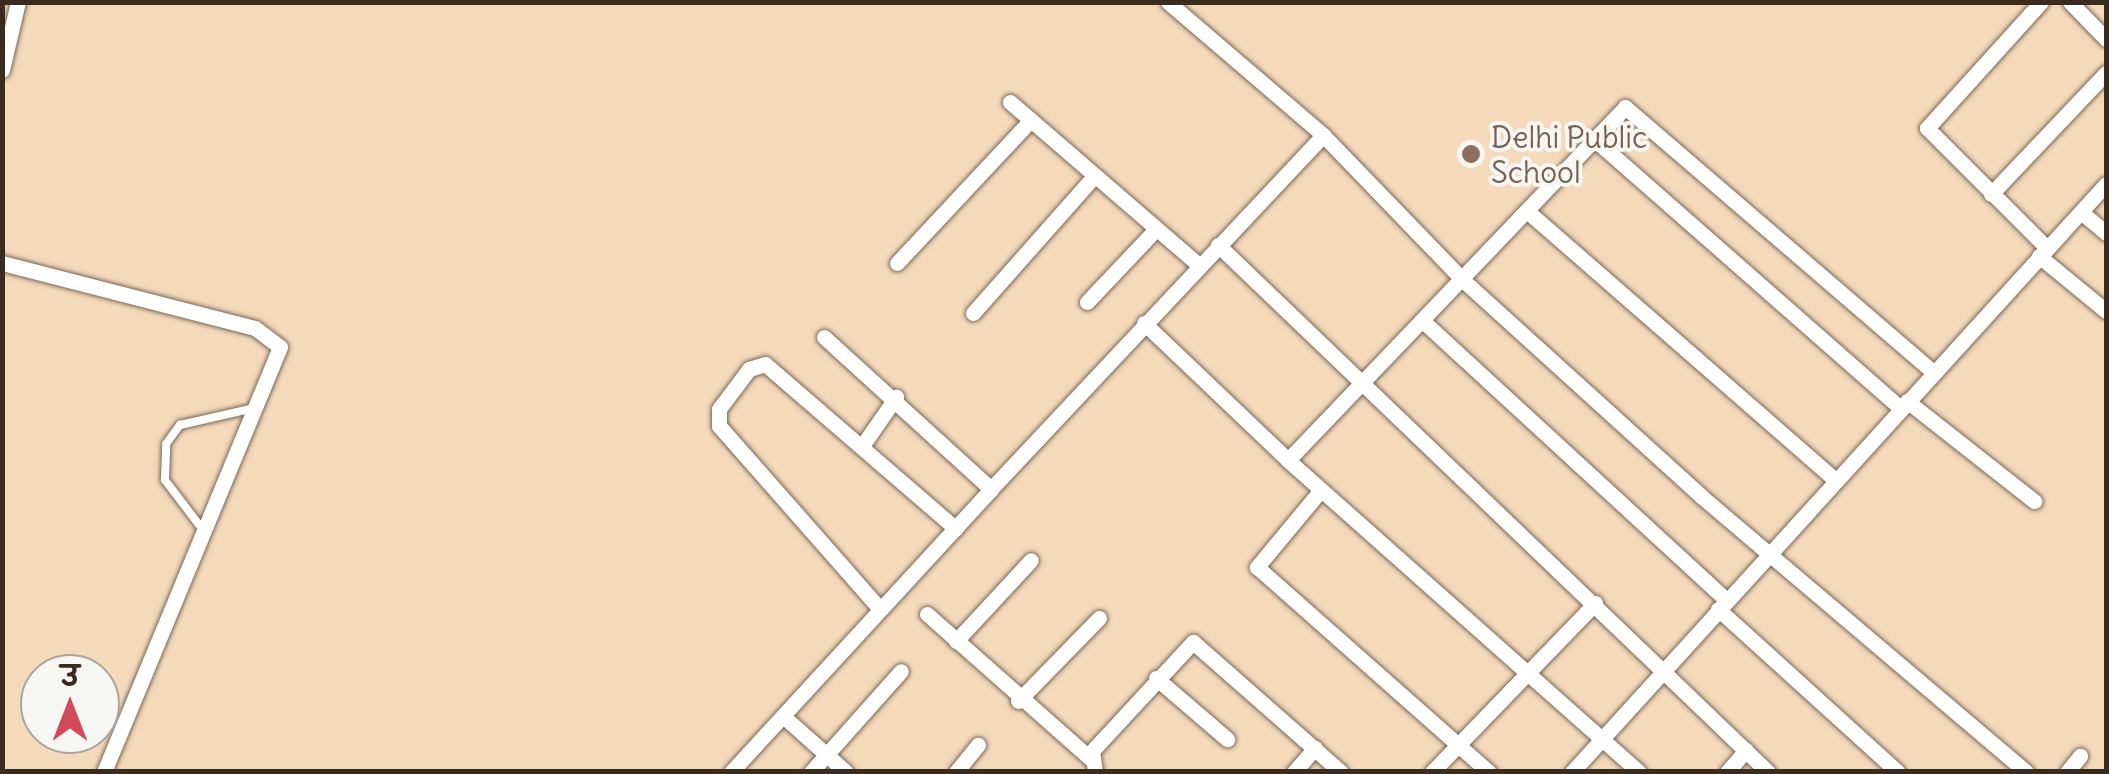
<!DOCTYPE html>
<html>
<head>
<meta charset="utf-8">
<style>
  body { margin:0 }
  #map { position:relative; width:2109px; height:774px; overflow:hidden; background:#f4d9bb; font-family:Delius,"Playpen Sans Deva",sans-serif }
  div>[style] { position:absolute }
  .roads { filter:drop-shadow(0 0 2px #7c6755) drop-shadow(0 0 2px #7c6755) }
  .lane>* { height:8px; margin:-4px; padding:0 4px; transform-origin:4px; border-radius:4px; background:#fff }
  .street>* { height:15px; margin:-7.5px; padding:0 7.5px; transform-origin:7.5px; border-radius:7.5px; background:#fff }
  .dots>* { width:28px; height:28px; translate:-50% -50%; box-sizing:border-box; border:5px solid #f6f6f2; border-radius:50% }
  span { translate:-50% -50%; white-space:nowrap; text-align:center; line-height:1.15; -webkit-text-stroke:8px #f6f6f2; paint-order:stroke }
  .education-label { font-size:30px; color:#785e54 }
  .left { translate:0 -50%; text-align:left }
  .frame { position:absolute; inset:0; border:5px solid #3b2a1e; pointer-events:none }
  .north { position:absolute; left:20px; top:654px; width:100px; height:100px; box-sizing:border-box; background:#f6f6f2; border:2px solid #aba49d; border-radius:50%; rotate:0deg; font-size:28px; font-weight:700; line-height:40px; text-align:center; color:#3b2a1e }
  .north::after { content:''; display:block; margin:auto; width:35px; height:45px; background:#d1495b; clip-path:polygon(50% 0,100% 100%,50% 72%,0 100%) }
</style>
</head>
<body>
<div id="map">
  <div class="roads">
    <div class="lane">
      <div style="left:203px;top:530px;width:63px;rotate:-127.2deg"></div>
      <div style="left:165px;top:480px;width:36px;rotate:-88deg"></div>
      <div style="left:166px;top:444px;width:24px;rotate:-54deg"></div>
      <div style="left:180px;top:425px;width:77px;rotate:-12.8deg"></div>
    </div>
    <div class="street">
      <div style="left:1168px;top:2px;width:204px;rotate:40.6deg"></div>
      <div style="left:1323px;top:135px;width:203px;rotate:46deg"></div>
      <div style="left:1464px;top:281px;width:321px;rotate:42.2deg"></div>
      <div style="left:1702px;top:497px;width:425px;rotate:40.3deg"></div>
      <div style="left:2041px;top:2px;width:170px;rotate:132.1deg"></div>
      <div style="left:1927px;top:128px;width:170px;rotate:45deg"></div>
      <div style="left:2070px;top:2px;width:52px;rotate:45.8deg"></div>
      <div style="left:2px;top:70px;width:70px;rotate:-76.8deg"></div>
      <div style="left:1010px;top:102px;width:250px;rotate:40.8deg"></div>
      <div style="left:1593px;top:138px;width:409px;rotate:41.3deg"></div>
      <div style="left:1991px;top:194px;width:167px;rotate:-46.5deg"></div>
      <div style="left:1527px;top:211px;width:409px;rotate:41.1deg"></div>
      <div style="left:2081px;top:212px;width:33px;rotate:40deg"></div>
      <div style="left:1218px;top:245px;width:762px;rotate:43.78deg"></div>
      <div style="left:2039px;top:256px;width:87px;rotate:39.4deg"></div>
      <div style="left:2px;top:263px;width:261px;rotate:14.4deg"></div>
      <div style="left:255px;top:328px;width:31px;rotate:37deg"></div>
      <div style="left:280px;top:347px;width:460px;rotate:112.5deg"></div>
      <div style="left:897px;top:263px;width:196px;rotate:-46.9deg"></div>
      <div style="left:1087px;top:302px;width:100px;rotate:-46.6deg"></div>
      <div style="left:973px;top:313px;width:183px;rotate:-48.5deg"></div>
      <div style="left:1144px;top:323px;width:199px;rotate:43.6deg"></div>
      <div style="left:1425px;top:323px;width:409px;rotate:42.6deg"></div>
      <div style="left:824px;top:337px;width:226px;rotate:42.3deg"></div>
      <div style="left:991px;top:489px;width:485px;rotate:-46.8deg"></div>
      <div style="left:1907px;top:401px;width:162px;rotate:38.2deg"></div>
      <div style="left:862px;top:446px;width:60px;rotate:-55.2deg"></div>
      <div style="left:1320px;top:491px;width:99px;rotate:129.7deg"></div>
      <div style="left:1257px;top:567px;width:310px;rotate:41.5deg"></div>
      <div style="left:880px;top:609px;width:244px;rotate:-131.3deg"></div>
      <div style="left:719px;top:426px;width:17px;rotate:-90deg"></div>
      <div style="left:719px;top:409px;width:50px;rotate:-53.1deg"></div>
      <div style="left:749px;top:369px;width:17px;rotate:-17deg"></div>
      <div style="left:765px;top:364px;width:252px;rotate:40.8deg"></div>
      <div style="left:1718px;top:609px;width:243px;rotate:42.2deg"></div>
      <div style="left:927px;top:614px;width:219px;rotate:41.5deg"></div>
      <div style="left:956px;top:641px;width:110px;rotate:-47.2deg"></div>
      <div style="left:1156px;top:678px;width:94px;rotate:40.7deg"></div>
      <div style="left:1018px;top:701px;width:116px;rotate:-45.7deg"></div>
      <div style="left:783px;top:716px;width:84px;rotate:41.6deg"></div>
      <div style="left:731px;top:772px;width:384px;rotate:-47.4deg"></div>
      <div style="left:811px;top:772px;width:135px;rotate:-48.3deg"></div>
      <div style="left:956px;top:772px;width:35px;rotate:-51deg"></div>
      <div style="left:1095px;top:772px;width:21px;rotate:-98deg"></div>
      <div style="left:1092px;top:751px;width:149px;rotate:-47.2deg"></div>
      <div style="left:1193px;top:642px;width:197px;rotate:41.3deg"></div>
      <div style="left:1294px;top:772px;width:32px;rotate:-49deg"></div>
      <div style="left:1432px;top:772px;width:235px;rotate:-46deg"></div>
      <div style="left:1572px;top:772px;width:794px;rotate:-47.76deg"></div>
      <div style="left:1639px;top:772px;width:470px;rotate:-138.4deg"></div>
      <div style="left:1288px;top:460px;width:488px;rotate:-46.3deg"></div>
      <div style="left:1625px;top:107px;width:406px;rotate:40.7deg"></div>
      <div style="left:1727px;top:772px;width:29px;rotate:-49deg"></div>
      <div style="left:2067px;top:772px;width:21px;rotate:-51deg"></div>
    </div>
  </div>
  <div class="dots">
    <div style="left:1471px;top:154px;background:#8d6e63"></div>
  </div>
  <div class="education-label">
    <span class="left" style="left:1491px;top:154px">Delhi Public<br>School</span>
  </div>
  <div class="frame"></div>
  <div class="north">उ</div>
</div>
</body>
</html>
